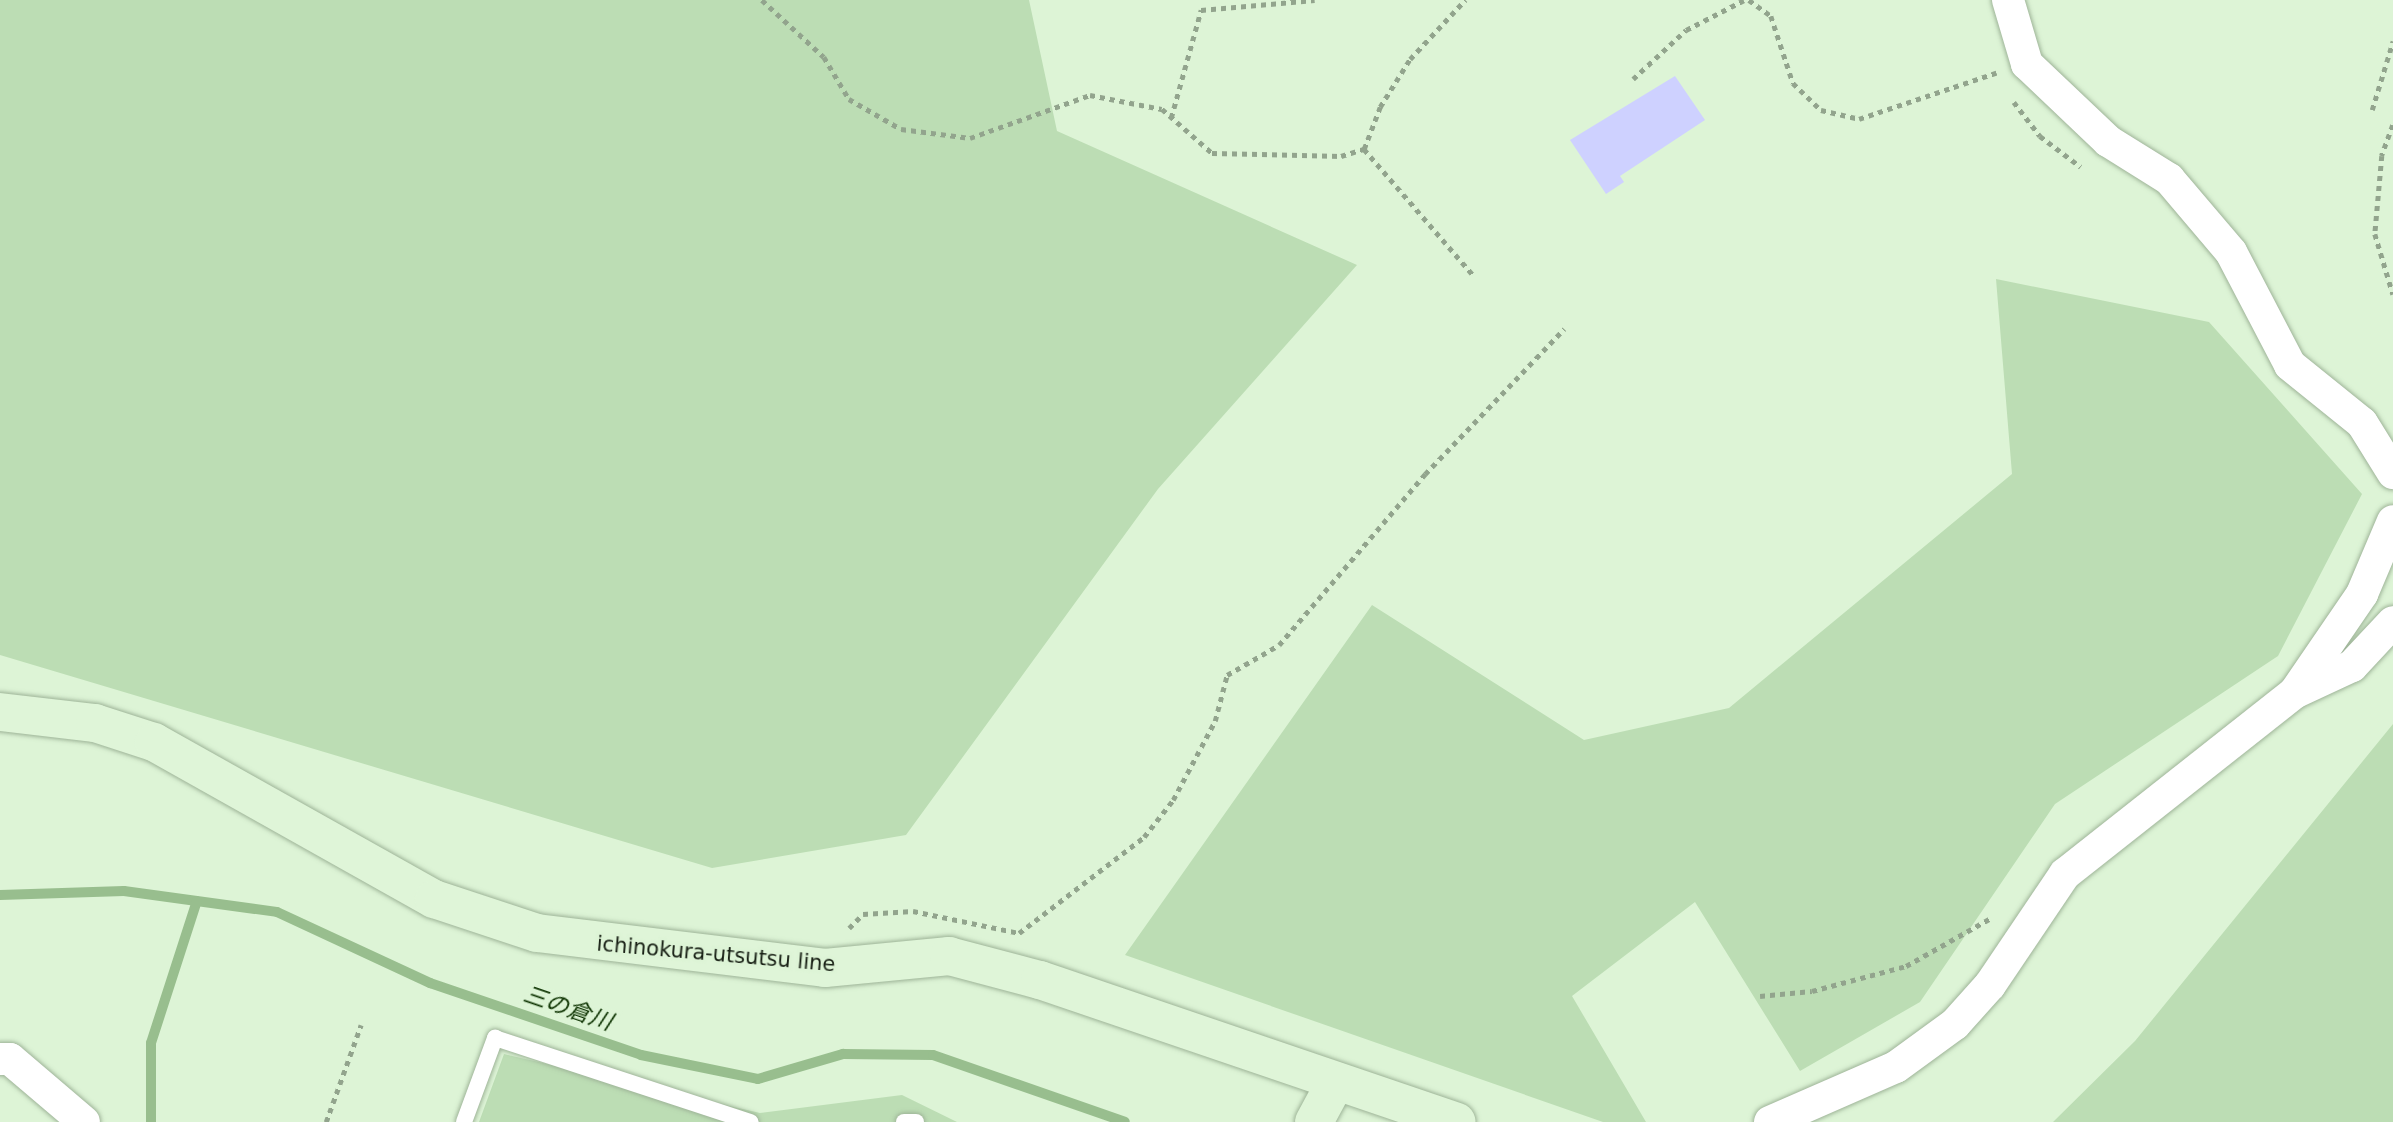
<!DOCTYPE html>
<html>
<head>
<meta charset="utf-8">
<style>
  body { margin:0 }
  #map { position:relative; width:2393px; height:1122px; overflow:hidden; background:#ddf4d6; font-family:"DejaVu Sans","Noto Sans JP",sans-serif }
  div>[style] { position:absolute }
  .green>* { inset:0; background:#bcddb4 }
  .stream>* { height:10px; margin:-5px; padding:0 5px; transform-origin:5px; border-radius:5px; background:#98be8e }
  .building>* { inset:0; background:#ced1ff }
  .path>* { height:4.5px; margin-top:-2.25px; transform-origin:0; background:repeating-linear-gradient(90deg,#92a48d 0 5px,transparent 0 10px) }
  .roads { filter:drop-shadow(0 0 2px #9eb498) drop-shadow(0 0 2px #9eb498) }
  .lane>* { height:16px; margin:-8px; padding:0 8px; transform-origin:8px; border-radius:8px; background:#fff }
  .street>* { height:32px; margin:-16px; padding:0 16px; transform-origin:16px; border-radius:16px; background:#fff }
  .secondary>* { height:38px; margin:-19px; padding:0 19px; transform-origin:19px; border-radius:19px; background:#dff5d8 }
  span { translate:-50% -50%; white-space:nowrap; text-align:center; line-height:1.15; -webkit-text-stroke:7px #ddf4d6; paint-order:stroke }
  .street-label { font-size:21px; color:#161e13 }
  .water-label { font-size:23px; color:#0e3402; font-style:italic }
</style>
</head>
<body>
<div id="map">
  <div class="green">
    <div style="clip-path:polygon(0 0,1029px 0,1057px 131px,1357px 265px,1158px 489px,906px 835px,712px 868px,0 655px)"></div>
    <div style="clip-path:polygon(1996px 279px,2209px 322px,2362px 494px,2278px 656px,2055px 804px,1920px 1002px,1800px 1071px,1695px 902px,1572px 996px,1646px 1122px,1603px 1122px,1125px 955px,1372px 605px,1584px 740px,1729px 708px,2012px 474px)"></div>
    <div style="clip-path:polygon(2393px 724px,2393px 1122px,2053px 1122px,2135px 1041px)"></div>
    <div style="clip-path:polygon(504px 1054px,760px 1113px,902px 1095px,957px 1122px,479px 1122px)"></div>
  </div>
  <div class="stream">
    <div style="left:0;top:895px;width:124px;rotate:-1.8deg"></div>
    <div style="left:124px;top:891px;width:154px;rotate:7.8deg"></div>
    <div style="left:277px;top:912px;width:169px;rotate:24.9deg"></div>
    <div style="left:430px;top:983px;width:223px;rotate:18.8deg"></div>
    <div style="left:641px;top:1055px;width:119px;rotate:11.6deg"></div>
    <div style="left:758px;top:1079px;width:89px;rotate:-16.4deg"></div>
    <div style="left:843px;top:1054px;width:90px;rotate:0.6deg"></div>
    <div style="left:933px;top:1055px;width:203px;rotate:19.2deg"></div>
    <div style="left:151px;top:1122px;width:79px;rotate:-90deg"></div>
    <div style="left:151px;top:1043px;width:149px;rotate:-72.1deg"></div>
  </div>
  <div class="building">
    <div style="clip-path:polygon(1675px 76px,1705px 120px,1620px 176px,1624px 182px,1606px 194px,1570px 140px)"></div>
  </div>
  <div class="path">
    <div style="left:762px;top:0;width:84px;rotate:42.6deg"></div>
    <div style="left:824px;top:57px;width:49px;rotate:59.2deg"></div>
    <div style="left:849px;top:99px;width:60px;rotate:30deg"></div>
    <div style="left:901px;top:129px;width:70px;rotate:7.4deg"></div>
    <div style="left:970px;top:138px;width:127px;rotate:-19.7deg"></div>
    <div style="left:1090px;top:95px;width:73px;rotate:11deg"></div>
    <div style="left:1162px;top:109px;width:67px;rotate:41.3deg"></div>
    <div style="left:1212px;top:153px;width:129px;rotate:1.3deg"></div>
    <div style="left:1341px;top:156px;width:24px;rotate:-17deg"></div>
    <div style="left:1364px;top:149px;width:45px;rotate:-69.1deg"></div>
    <div style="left:1380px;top:107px;width:57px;rotate:-58deg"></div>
    <div style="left:1410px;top:59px;width:81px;rotate:-47deg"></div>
    <div style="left:1749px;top:0;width:27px;rotate:36deg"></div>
    <div style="left:1771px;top:16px;width:71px;rotate:71.8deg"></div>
    <div style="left:1793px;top:83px;width:39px;rotate:44deg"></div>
    <div style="left:1821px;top:110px;width:39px;rotate:13deg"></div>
    <div style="left:1859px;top:119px;width:145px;rotate:-18.6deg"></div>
    <div style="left:1633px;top:79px;width:72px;rotate:-42.8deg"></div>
    <div style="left:1686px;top:30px;width:65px;rotate:-27.3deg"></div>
    <div style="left:2014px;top:102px;width:43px;rotate:52.6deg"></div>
    <div style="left:2040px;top:136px;width:51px;rotate:37.1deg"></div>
    <div style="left:2372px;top:110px;width:72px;rotate:-73.1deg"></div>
    <div style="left:1171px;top:118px;width:112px;rotate:-74.5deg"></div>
    <div style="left:1201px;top:10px;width:114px;rotate:-5deg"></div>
    <div style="left:2393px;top:125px;width:33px;rotate:110deg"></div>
    <div style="left:2382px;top:156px;width:78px;rotate:95.1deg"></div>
    <div style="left:2375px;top:234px;width:63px;rotate:73.3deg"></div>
    <div style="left:1364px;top:149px;width:168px;rotate:49.1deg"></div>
    <div style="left:849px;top:928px;width:20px;rotate:-45deg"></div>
    <div style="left:863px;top:914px;width:50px;rotate:-3.4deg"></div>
    <div style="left:913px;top:911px;width:108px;rotate:11.7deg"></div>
    <div style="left:1019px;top:933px;width:158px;rotate:-37.5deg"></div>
    <div style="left:1144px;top:837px;width:47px;rotate:-51.9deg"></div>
    <div style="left:1173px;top:800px;width:89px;rotate:-62deg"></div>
    <div style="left:1215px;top:721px;width:48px;rotate:-75.4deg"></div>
    <div style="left:1227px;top:675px;width:60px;rotate:-30deg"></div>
    <div style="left:1279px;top:645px;width:225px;rotate:-49.5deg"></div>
    <div style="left:1425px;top:474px;width:201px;rotate:-46.2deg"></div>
    <div style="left:1760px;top:996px;width:52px;rotate:-5.5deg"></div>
    <div style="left:1812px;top:991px;width:97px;rotate:-14.9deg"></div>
    <div style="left:1906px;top:966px;width:98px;rotate:-29.5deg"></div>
    <div style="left:326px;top:1122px;width:103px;rotate:-70.2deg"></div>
  </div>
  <div class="roads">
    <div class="lane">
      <div style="left:464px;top:1122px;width:90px;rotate:-69.7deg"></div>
      <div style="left:495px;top:1038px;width:269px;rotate:18.2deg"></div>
      <div style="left:904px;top:1122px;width:12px"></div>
    </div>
    <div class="street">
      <div style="left:2008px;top:0;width:67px;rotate:73.5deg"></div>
      <div style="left:2027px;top:64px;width:112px;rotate:43.5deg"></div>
      <div style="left:2108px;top:141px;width:72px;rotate:31.9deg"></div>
      <div style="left:2169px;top:179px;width:96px;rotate:49.7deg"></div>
      <div style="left:2231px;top:252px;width:127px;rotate:62.4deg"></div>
      <div style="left:2290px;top:365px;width:92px;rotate:38.9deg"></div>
      <div style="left:2362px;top:423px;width:59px;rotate:58.2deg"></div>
      <div style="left:2295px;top:692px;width:119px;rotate:-55.6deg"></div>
      <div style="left:2362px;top:594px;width:79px;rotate:-67deg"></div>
      <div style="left:0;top:1059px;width:10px"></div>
      <div style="left:10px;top:1059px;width:97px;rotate:40.4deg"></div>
      <div style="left:1770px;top:1122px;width:137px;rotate:-23.6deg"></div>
      <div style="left:1896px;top:1067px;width:73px;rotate:-36.1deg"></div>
      <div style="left:1955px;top:1024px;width:52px;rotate:-48.1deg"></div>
      <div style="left:1990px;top:985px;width:134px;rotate:-56deg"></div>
      <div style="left:2065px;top:874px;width:292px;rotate:-38.3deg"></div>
      <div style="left:2294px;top:693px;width:64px;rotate:-25deg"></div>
      <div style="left:2352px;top:666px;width:60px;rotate:-47deg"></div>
    </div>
    <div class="secondary">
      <div style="left:0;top:712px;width:96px;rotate:6.6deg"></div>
      <div style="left:95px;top:723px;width:62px;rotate:17.9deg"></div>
      <div style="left:154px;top:742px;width:321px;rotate:29.3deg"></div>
      <div style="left:434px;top:899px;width:108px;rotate:18.3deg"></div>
      <div style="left:537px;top:933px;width:290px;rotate:6.9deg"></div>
      <div style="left:825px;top:968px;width:125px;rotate:-5.5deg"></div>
      <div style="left:949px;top:956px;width:94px;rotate:14.8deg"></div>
      <div style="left:1040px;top:980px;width:440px;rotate:18.8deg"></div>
      <div style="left:1314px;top:1122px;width:42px;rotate:-61.6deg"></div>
    </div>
  </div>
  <div class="street-label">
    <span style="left:716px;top:954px;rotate:5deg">ichinokura-utsutsu line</span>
  </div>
  <div class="water-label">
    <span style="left:568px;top:1008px;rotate:19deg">三の倉川</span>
  </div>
</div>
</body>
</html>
